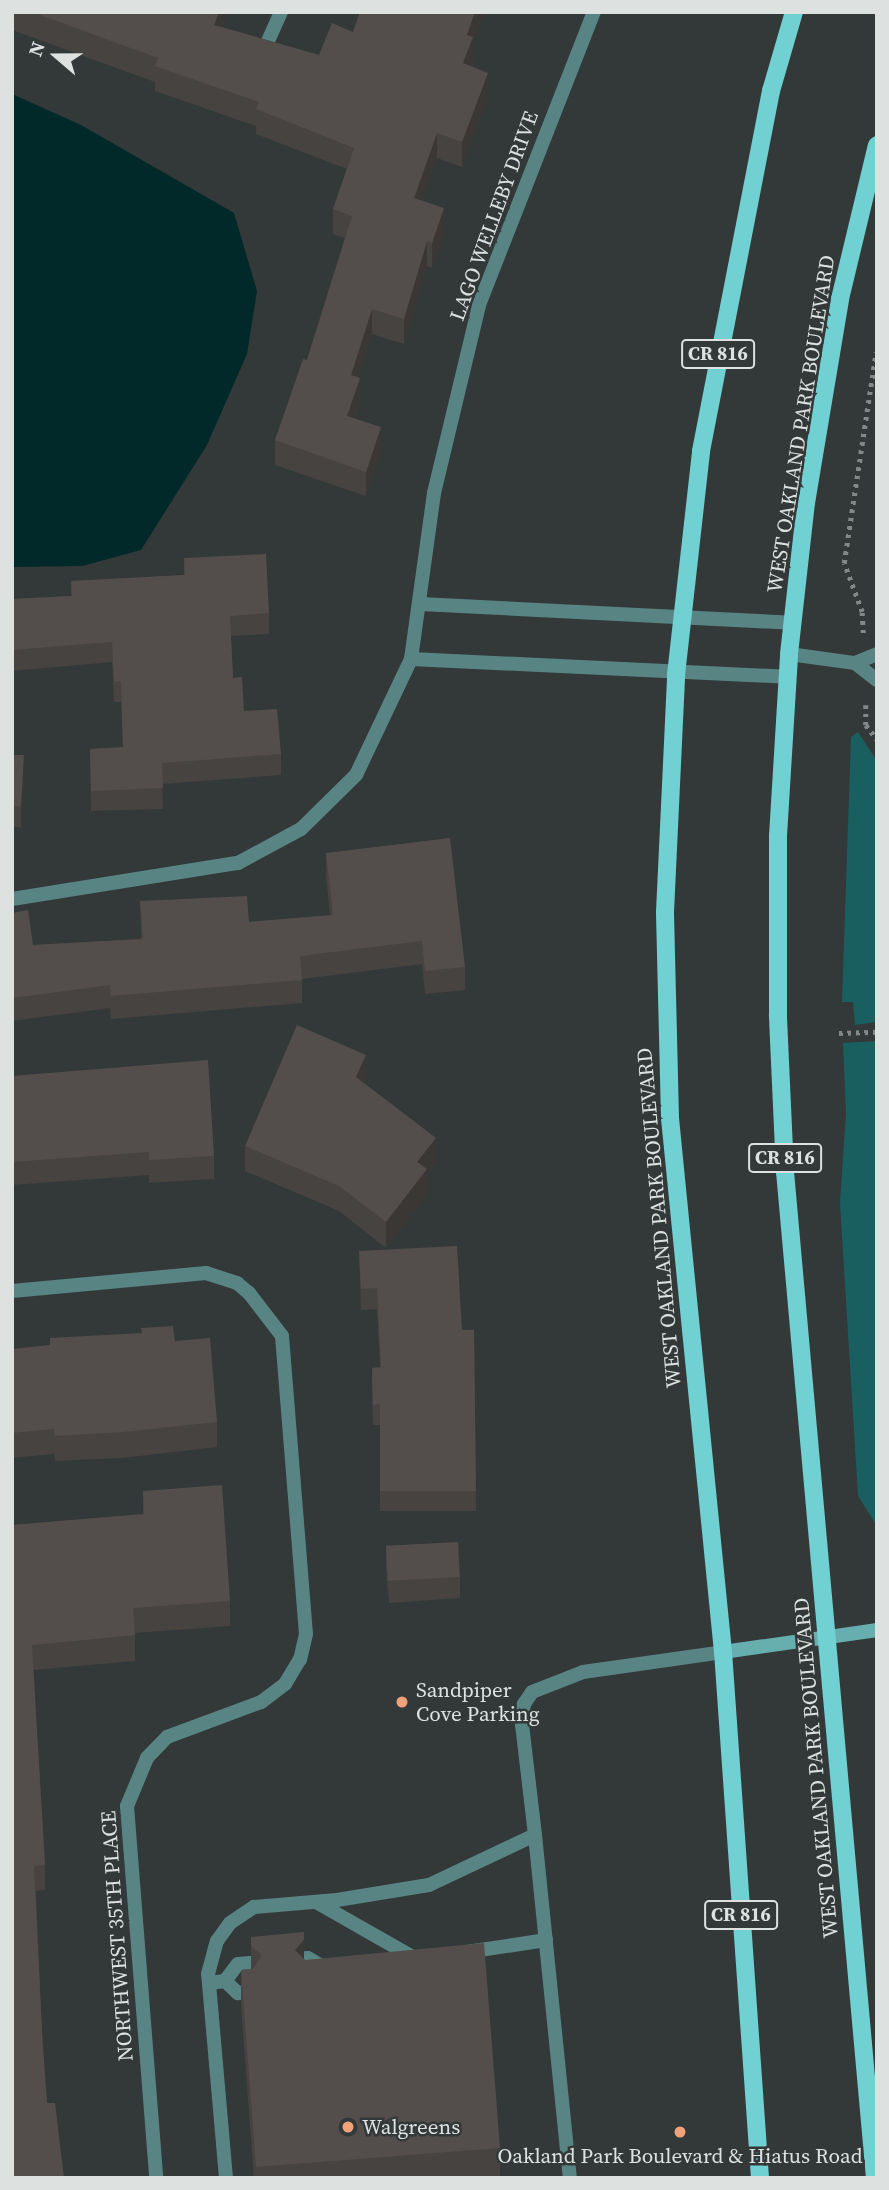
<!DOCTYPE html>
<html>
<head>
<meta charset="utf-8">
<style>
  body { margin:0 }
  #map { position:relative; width:889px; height:2190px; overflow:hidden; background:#333939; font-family:"Source Serif 4",serif }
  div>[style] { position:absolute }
  .green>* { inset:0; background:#1a5f60 }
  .water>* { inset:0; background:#01292a }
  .path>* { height:4.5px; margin-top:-2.25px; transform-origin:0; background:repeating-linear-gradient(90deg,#838887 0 3.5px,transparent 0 8.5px) }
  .lane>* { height:14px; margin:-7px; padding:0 7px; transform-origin:7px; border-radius:7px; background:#598484 }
  .street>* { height:14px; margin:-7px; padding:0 7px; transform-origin:7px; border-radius:7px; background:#598484 }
  .secondary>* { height:14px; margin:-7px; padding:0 7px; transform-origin:7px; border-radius:7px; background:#67afaf }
  .primary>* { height:18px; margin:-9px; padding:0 9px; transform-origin:9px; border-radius:9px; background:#71d0d1 }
  .wall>* { inset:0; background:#474340 }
  .shaded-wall>* { inset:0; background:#3a3734 }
  .building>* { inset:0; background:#534e4b; transform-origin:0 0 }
  .dots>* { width:19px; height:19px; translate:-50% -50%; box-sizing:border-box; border:4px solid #333939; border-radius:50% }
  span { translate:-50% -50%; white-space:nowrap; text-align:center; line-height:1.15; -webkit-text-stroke:5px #333939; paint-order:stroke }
  .shield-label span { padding:2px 5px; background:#333939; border:2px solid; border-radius:5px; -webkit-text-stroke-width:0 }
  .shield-label { font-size:19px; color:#dde1e0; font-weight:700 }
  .street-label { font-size:21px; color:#dde1e0 }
  .poi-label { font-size:21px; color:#dde1e0 }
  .left { translate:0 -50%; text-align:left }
  .frame { position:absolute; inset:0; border:14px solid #dde1e0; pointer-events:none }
  .north { position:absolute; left:21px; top:21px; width:70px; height:70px; -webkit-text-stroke:5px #333939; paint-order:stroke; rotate:290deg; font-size:19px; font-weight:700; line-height:28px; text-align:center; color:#dde1e0 }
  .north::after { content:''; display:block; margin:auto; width:24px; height:32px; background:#dde1e0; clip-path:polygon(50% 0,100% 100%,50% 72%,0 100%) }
</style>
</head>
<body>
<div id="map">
  <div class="green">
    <div style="clip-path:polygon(858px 732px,877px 761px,877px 1022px,855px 1025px,853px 1002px,842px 1002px,851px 737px)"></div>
    <div style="clip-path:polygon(877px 1041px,877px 1526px,858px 1496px,840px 1203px,846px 1113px,843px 1043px)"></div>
  </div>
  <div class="water">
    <div style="clip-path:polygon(12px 94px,81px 125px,234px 213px,257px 291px,247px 354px,207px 445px,141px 550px,82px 566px,12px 567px)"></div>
  </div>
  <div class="path">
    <div style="left:863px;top:633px;width:21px;rotate:-93deg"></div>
    <div style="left:862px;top:612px;width:52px;rotate:-110.2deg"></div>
    <div style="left:844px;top:563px;width:213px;rotate:-81.4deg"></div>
    <div style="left:866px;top:705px;width:20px;rotate:90deg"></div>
    <div style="left:866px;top:725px;width:18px;rotate:52deg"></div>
    <div style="left:839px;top:1033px;width:38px;rotate:-2deg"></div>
  </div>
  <div class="lane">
    <div style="left:264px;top:50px;width:42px;rotate:-65.9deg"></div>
    <div style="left:789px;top:654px;width:67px;rotate:7.8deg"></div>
    <div style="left:855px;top:663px;width:28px;rotate:38deg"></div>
    <div style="left:855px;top:663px;width:24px;rotate:-22deg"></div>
    <div style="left:535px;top:1835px;width:345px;rotate:84.2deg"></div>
    <div style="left:316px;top:1902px;width:117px;rotate:29.6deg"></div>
    <div style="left:467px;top:1952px;width:80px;rotate:-8.6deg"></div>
    <div style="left:225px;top:1981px;width:18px;rotate:43deg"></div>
    <div style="left:238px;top:1993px;width:14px;rotate:-8deg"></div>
    <div style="left:209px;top:1983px;width:16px;rotate:-7deg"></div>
    <div style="left:225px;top:1981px;width:21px;rotate:-53deg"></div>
    <div style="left:238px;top:1964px;width:70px;rotate:-4.9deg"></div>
    <div style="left:308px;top:1958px;width:21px;rotate:31deg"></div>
    <div style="left:226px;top:2178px;width:205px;rotate:-95deg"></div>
    <div style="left:208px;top:1974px;width:34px;rotate:-75deg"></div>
    <div style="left:217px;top:1941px;width:22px;rotate:-54deg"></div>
    <div style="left:230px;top:1923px;width:29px;rotate:-34deg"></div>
    <div style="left:254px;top:1907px;width:83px;rotate:-4.8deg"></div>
    <div style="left:337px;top:1900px;width:93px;rotate:-9.3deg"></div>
    <div style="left:429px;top:1885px;width:117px;rotate:-25.3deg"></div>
    <div style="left:535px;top:1835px;width:111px;rotate:-96.7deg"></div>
    <div style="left:522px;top:1725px;width:21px;rotate:-85deg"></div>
    <div style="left:524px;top:1704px;width:14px;rotate:-56deg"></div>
    <div style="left:532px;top:1692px;width:55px;rotate:-21.4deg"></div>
    <div style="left:583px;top:1672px;width:141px;rotate:-8.1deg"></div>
  </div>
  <div class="street">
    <div style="left:421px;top:604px;width:371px;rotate:2.9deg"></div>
    <div style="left:411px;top:659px;width:376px;rotate:2.7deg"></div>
    <div style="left:12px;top:899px;width:229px;rotate:-9.1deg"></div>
    <div style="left:238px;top:863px;width:72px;rotate:-28.4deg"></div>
    <div style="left:301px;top:829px;width:77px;rotate:-44.5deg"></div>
    <div style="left:356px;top:775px;width:128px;rotate:-64.6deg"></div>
    <div style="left:411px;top:659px;width:168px;rotate:-82.1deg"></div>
    <div style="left:434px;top:493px;width:193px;rotate:-76.5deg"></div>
    <div style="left:479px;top:305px;width:315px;rotate:-68.6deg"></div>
    <div style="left:12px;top:1291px;width:195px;rotate:-5.3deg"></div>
    <div style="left:206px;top:1273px;width:33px;rotate:18deg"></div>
    <div style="left:237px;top:1283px;width:16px;rotate:40deg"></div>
    <div style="left:249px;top:1293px;width:54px;rotate:52.5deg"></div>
    <div style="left:282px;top:1336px;width:299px;rotate:85.4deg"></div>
    <div style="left:306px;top:1634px;width:26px;rotate:103deg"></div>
    <div style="left:300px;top:1659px;width:29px;rotate:121deg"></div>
    <div style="left:285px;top:1684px;width:30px;rotate:143deg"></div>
    <div style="left:261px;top:1702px;width:100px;rotate:159.6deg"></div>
    <div style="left:167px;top:1737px;width:29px;rotate:134deg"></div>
    <div style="left:147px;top:1758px;width:52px;rotate:112.6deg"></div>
    <div style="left:127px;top:1806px;width:373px;rotate:85.5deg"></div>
  </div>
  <div class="secondary">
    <div style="left:723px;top:1652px;width:156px;rotate:-8.1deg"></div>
  </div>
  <div class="primary">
    <div style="left:760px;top:2178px;width:527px;rotate:-94.02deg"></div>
    <div style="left:723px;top:1652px;width:537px;rotate:-95.67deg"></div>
    <div style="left:670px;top:1118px;width:206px;rotate:-91.4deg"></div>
    <div style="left:665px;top:912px;width:237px;rotate:-87.3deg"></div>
    <div style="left:676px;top:675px;width:225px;rotate:-83.6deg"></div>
    <div style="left:701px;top:451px;width:367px;rotate:-79deg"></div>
    <div style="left:771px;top:91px;width:82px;rotate:-73.8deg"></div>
    <div style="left:875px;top:2178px;width:1010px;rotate:-95.11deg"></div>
    <div style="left:785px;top:1172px;width:157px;rotate:-92.6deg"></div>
    <div style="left:778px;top:1015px;width:179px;rotate:-90deg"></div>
    <div style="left:778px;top:836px;width:182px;rotate:-86.5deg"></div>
    <div style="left:789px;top:654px;width:152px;rotate:-83.6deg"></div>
    <div style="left:806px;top:503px;width:207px;rotate:-80.5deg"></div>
    <div style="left:840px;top:299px;width:158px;rotate:-76.5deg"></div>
  </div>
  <div class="wall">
    <div style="clip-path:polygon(12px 12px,225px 12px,225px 19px,222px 27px,319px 55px,353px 32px,473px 42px,473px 62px,472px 66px,488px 97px,462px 167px,437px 158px,422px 200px,444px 233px,432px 268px,427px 266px,404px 344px,372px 334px,358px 378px,360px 403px,355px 418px,381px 452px,366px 496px,275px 465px,275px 440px,307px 360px,345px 238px,333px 234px,333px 209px,347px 169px,256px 134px,256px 126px,155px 91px,155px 82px,12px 30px)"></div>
    <div style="clip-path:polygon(184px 558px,269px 613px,269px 634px,231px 636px,233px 678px,244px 711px,281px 754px,281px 775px,162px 784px,163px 809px,91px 811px,90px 749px,123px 748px,121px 702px,114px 702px,112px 662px,12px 671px,12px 599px,71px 596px,71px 581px,184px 575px)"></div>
    <div style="clip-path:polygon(12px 755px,24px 776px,21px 827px,12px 827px)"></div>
    <div style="clip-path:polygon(326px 853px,465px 967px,465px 990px,425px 994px,422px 964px,302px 979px,302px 1003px,111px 1019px,110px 1008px,12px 1021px,12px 913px,33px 945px,141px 939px,140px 901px,249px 922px,330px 915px,326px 876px)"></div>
    <div style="clip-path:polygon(12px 1076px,214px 1156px,214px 1179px,149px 1183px,149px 1175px,12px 1185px)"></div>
    <div style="clip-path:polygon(366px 1080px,364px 1083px,436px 1164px,427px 1175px,427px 1195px,386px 1248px,339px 1211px,245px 1171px,245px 1146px)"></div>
    <div style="clip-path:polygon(359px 1251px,462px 1330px,474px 1330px,476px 1511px,380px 1511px,380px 1425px,373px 1425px,372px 1388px,372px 1368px,380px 1367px,377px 1309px,361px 1310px)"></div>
    <div style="clip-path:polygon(175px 1341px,217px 1422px,217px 1447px,122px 1458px,55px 1461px,54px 1454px,12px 1458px,12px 1349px)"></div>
    <div style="clip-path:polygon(143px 1491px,230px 1601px,230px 1626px,135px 1633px,135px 1661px,33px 1670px,45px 1865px,45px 1890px,36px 1891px,42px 2033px,47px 2103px,12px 2178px,12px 1525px,143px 1514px)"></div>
    <div style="clip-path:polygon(386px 1547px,460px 1577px,460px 1598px,389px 1603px,386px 1568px)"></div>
    <div style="clip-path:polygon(251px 1937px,304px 1959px,500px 2148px,500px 2178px,254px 2178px,241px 2005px,241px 1970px,251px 1969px)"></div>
  </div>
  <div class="shaded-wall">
    <div style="clip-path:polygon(219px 12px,225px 12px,225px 19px,214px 50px,214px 25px)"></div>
    <div style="clip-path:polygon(475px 12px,485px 12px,473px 42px,473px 62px,463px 88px,463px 63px,467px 35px)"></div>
    <div style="clip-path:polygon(488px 73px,488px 97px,462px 167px,462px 142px)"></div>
    <div style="clip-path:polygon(437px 133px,437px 158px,414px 222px,414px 198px)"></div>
    <div style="clip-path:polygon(444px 208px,444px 233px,432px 268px,432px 243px)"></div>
    <div style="clip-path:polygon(427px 241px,427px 266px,404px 344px,404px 319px)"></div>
    <div style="clip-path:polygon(372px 309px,372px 334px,351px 400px,351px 375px)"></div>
    <div style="clip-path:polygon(360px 378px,360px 403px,347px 440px,347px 416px)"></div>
    <div style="clip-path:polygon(381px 427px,381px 452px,366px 496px,366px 472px)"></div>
    <div style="clip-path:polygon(24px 755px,24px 776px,21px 827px,21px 806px)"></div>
    <div style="clip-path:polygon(366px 1055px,366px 1080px,356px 1103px,356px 1077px)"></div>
    <div style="clip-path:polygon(436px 1138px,436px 1164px,427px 1175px,427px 1195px,386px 1248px,386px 1222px,417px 1162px)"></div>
    <div style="clip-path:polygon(304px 1940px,304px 1976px,295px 1950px)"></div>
  </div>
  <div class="building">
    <div style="clip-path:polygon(32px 12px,219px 12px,214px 25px,319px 55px,332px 23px,353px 32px,360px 12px,475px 12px,467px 35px,473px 37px,463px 63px,488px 73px,462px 142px,437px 133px,414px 198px,444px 208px,432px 243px,427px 241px,404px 319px,372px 309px,351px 375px,360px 378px,347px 416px,381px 427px,366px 472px,275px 440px,303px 359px,307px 360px,352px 216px,333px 209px,354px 148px,256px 109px,259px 102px,155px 66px,158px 58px)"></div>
    <div style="clip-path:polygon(266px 554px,269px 613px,230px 616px,233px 678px,242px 677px,244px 711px,277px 709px,281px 754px,162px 763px,163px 788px,91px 791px,90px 749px,123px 747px,121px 681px,114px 682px,112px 642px,12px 650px,12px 599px,72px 596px,71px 581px,185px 575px,184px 558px)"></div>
    <div style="clip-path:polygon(12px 755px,24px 755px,21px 806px,12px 806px)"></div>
    <div style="clip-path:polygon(450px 838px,465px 967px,425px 971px,422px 941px,300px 956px,302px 980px,111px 996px,110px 985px,12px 998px,12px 913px,28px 910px,33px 945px,143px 939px,140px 901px,247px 896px,249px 922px,333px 915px,326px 853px)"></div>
    <div style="clip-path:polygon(297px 1025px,366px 1055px,356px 1077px,436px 1138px,417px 1162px,427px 1169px,386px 1222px,339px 1186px,245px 1146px)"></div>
    <div style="clip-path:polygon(208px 1060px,214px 1156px,149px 1160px,149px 1152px,12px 1162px,12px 1076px)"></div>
    <div style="clip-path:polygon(457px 1246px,462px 1330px,474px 1330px,476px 1491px,380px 1491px,380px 1404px,373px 1405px,372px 1368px,381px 1367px,377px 1288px,361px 1289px,359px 1251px)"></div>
    <div style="clip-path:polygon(173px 1326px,175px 1341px,210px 1338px,217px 1422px,122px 1432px,55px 1436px,54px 1429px,12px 1433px,12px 1349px,50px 1345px,50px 1338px,142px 1333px,141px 1328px)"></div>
    <div style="clip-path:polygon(222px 1485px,230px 1601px,133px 1608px,135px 1635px,32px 1645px,45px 1865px,34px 1866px,42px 2033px,47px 2103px,55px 2103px,64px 2178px,12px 2178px,12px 1525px,144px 1514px,143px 1491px)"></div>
    <div style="left:458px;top:1542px;width:35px;height:72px;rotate:87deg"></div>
    <div style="clip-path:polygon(304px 1932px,304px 1940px,295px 1950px,305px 1960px,484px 1943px,500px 2148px,256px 2167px,241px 1970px,253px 1969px,262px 1955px,251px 1946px,251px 1937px)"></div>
  </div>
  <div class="dots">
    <div style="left:402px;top:1702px;background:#f0a27a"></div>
    <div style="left:348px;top:2127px;background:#f0a27a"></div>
    <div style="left:680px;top:2132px;background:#f0a27a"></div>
  </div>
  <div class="shield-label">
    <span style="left:718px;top:354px">CR 816</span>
    <span style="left:785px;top:1158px">CR 816</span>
    <span style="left:741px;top:1915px">CR 816</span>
  </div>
  <div class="street-label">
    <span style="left:494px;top:216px;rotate:-70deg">LAGO WELLEBY DRIVE</span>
    <span style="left:801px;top:424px;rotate:-81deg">WEST OAKLAND PARK BOULEVARD</span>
    <span style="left:659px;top:1218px;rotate:-95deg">WEST OAKLAND PARK BOULEVARD</span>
    <span style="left:816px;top:1768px;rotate:-95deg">WEST OAKLAND PARK BOULEVARD</span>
    <span style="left:117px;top:1936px;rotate:-94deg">NORTHWEST 35TH PLACE</span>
  </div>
  <div class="poi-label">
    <span class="left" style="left:416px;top:1702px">Sandpiper<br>Cove Parking</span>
    <span class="left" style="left:362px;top:2127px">Walgreens</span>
    <span style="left:680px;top:2156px">Oakland Park Boulevard &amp; Hiatus Road</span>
  </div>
  <div class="frame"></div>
  <div class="north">N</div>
</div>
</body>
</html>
